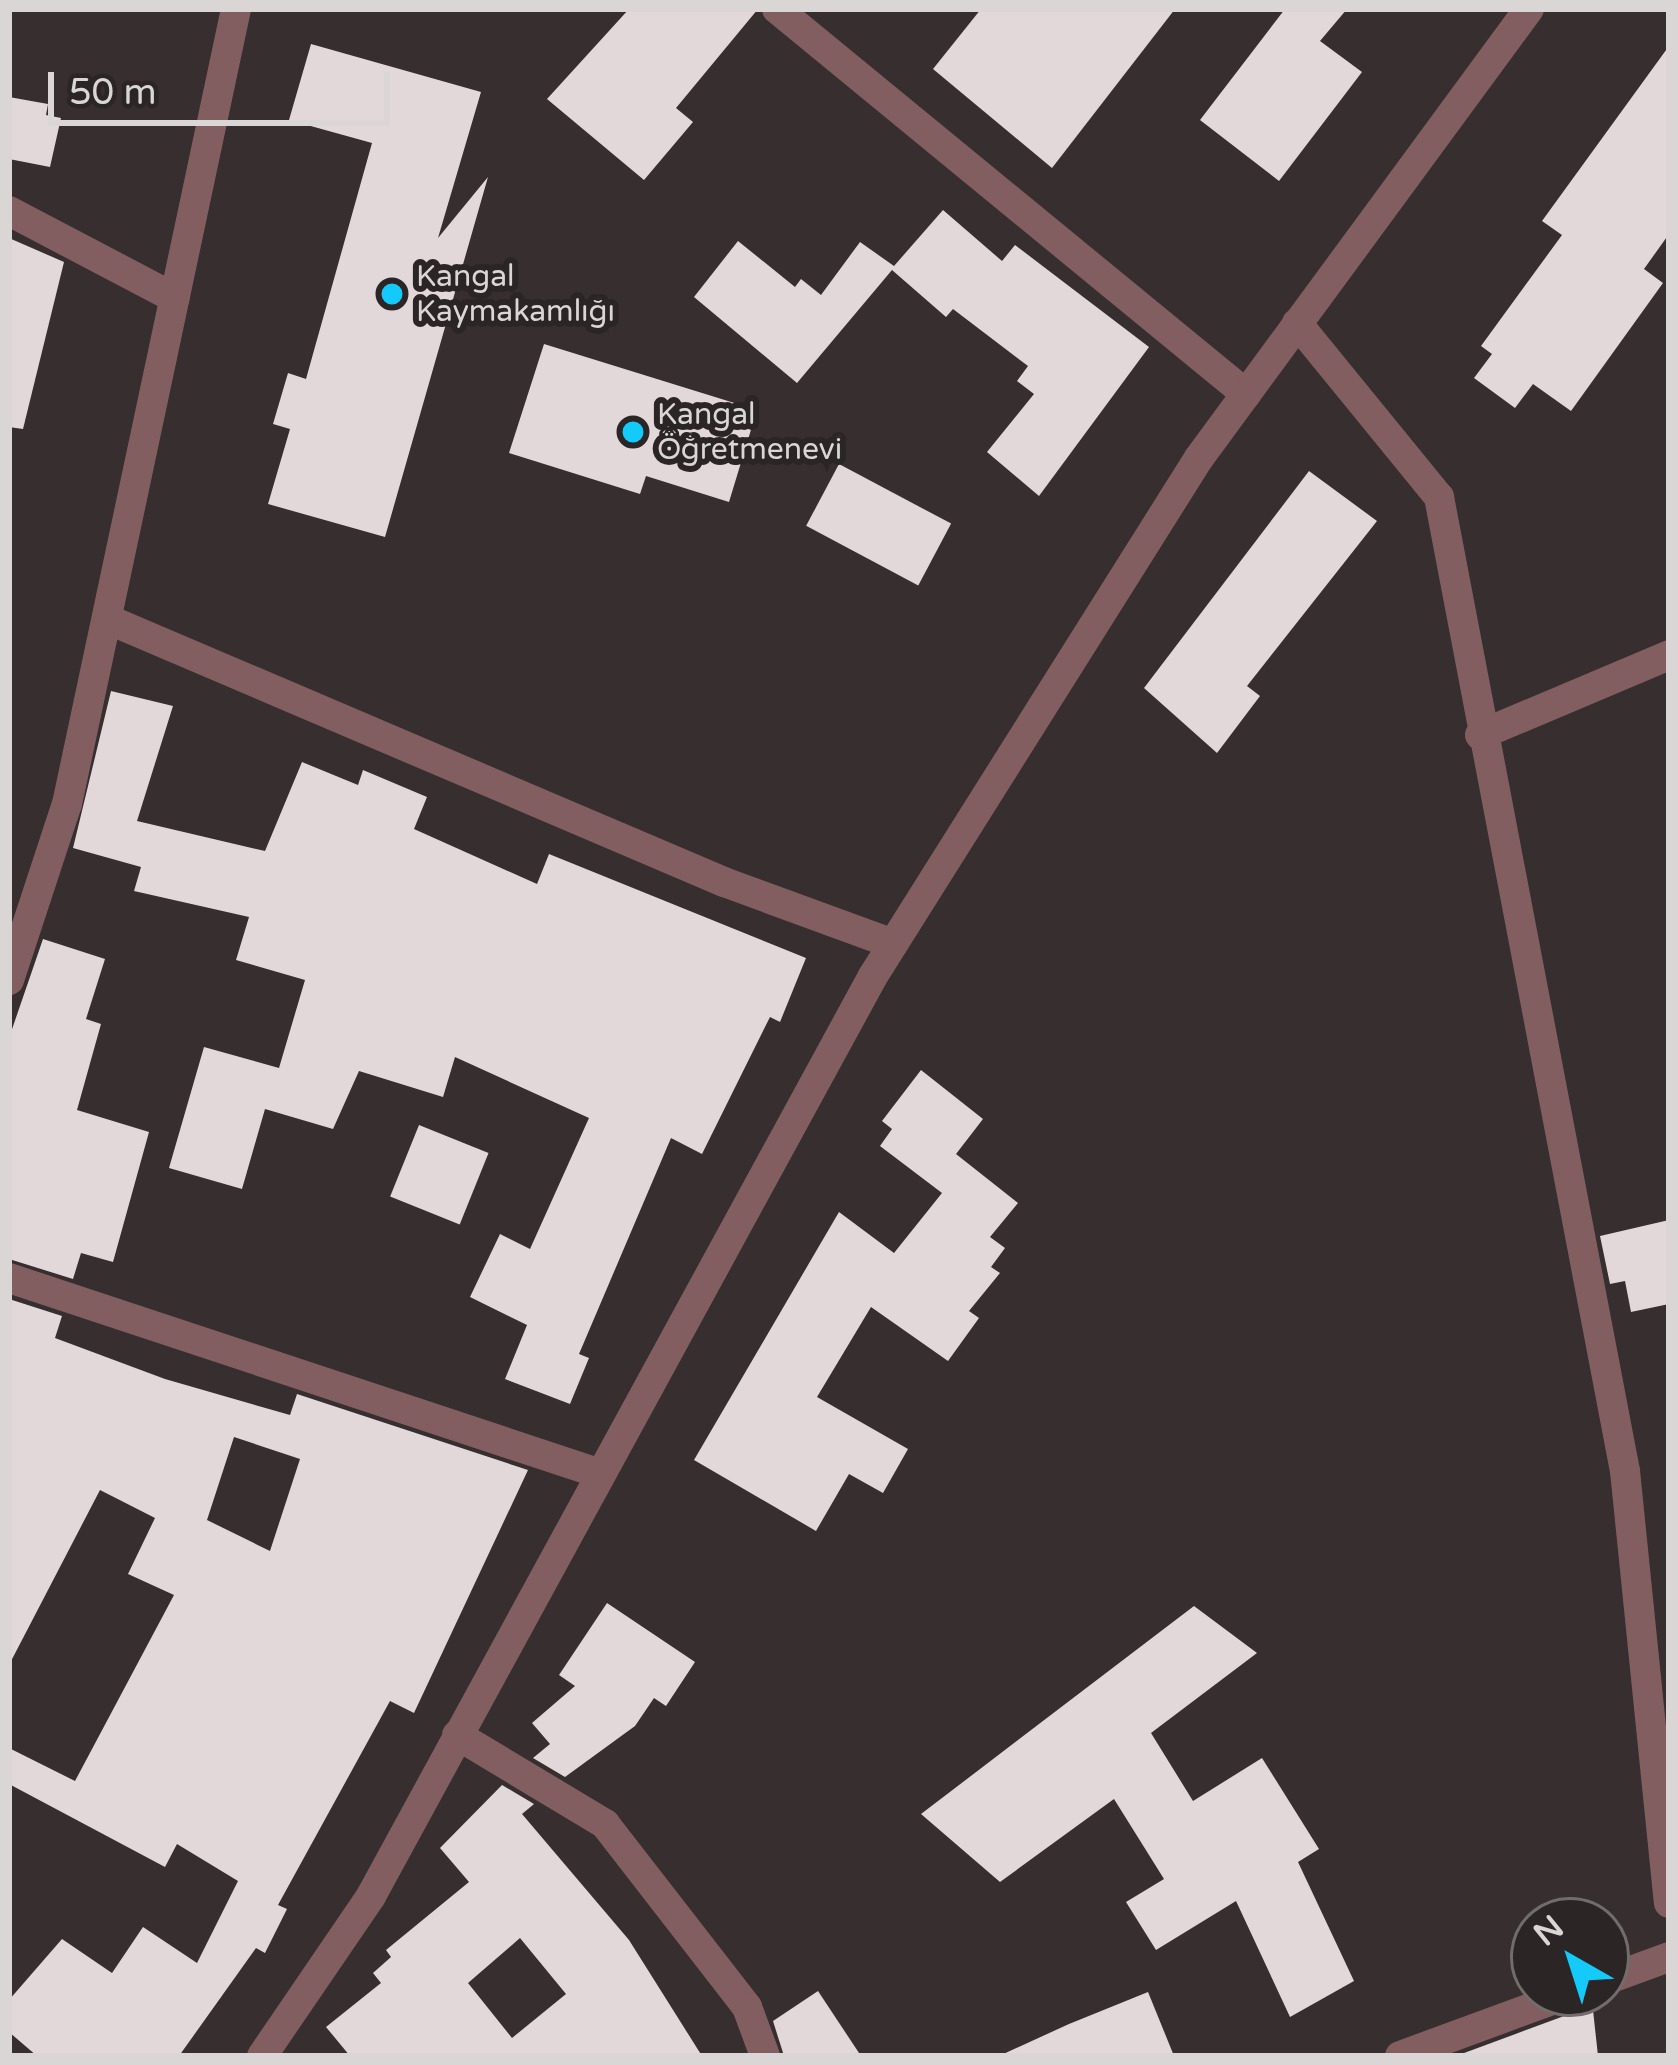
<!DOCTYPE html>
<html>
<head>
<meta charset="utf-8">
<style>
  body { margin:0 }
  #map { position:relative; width:1678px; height:2065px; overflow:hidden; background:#362e2f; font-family:"Varela Round",sans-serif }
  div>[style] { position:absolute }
  .building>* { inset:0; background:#e3d8d9; transform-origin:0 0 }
  .minor>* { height:30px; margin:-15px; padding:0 15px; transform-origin:15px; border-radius:15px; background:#825e61 }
  .tertiary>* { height:30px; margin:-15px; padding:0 15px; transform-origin:15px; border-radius:15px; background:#825e61 }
  .dots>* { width:33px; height:33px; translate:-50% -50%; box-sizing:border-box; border:6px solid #2c2525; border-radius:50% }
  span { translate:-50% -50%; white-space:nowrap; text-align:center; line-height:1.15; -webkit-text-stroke:12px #2c2525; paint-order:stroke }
  .poi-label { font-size:30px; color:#dbd6d6 }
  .left { translate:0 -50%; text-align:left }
  .frame { position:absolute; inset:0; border:12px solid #dbd6d6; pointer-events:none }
  .north { position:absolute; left:1510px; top:1897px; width:120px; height:120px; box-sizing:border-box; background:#2c2525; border:3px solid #726c6c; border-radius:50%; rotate:321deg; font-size:33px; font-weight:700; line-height:48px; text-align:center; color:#dbd6d6 }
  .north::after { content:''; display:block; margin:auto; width:42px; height:54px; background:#13cafb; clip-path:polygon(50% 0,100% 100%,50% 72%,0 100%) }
  .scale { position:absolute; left:48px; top:72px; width:342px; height:54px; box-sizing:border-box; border:6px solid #dbd6d6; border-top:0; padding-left:15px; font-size:36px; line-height:42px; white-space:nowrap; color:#dbd6d6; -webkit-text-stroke:9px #2c2525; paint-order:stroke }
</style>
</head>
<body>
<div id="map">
  <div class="building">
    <div style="clip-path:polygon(629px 9px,758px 9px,676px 108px,693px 122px,644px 180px,547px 99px)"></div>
    <div style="clip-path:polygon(981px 9px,1175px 9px,1052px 168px,933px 69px)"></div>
    <div style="clip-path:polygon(1285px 9px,1347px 9px,1320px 41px,1362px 72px,1279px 181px,1200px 120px)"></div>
    <div style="clip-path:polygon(311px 44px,481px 92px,438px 238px,488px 177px,385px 537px,268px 504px,290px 429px,273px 424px,288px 373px,306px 379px,372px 143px,289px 120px)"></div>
    <div style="clip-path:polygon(1669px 46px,1669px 234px,1644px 269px,1663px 283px,1571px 411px,1533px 384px,1515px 408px,1474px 378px,1492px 354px,1481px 346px,1562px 235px,1542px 221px)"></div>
    <div style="clip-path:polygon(9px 97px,48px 104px,46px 115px,61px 118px,50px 167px,9px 159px)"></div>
    <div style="clip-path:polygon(943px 210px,1002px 261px,1015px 245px,1149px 347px,1039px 496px,987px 452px,1034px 394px,1017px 381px,1028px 366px,953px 309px,946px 317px,892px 270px,797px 383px,694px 297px,738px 241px,795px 287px,801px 279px,821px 295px,860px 242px,894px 266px)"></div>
    <div style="clip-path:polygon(9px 238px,64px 262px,23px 429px,9px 427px)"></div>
    <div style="clip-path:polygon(544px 344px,757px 410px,729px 502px,646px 476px,640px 494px,509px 453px)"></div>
    <div style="left:839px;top:464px;width:127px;height:70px;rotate:28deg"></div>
    <div style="clip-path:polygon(1309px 471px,1377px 521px,1247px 686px,1260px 696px,1217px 753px,1144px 688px)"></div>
    <div style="clip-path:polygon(111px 691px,173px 706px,137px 821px,265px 851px,302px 762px,358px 785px,363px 770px,427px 797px,414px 829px,537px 884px,549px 854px,806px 958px,780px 1022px,770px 1017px,702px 1154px,671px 1138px,579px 1354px,589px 1358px,570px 1404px,505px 1379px,527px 1325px,470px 1297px,500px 1234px,530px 1249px,589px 1118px,455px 1057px,443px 1097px,359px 1071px,333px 1129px,265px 1109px,242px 1189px,169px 1168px,204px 1047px,279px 1068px,305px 980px,236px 960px,249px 917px,134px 891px,141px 867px,73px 848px)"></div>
    <div style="clip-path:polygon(43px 939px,105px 959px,86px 1019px,101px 1024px,77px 1110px,149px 1132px,113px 1262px,81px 1253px,73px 1279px,9px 1259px,9px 1038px)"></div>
    <div style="clip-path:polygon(921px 1070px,983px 1119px,956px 1154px,1018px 1203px,990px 1237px,1005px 1248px,991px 1267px,1000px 1273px,969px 1311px,979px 1318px,948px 1361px,871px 1307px,817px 1397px,908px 1449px,883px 1493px,849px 1474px,816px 1531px,694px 1460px,839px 1212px,894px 1253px,942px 1193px,880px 1146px,892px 1129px,882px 1121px)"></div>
    <div style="left:419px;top:1125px;width:75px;height:77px;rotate:22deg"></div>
    <div style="clip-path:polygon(1669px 1220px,1669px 1304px,1631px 1312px,1625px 1281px,1610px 1284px,1600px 1236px)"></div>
    <div style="clip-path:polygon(evenodd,9px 1299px,62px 1316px,55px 1338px,165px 1379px,290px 1415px,297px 1394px,528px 1470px,414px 1713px,390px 1701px,278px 1905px,287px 1909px,265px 1953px,256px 1948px,179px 2056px,37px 2056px,9px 2032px,9px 2000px,62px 1939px,112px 1973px,143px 1927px,197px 1963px,238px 1881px,177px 1844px,165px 1867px,9px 1784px,9px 1748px,75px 1781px,174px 1595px,128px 1574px,155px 1518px,100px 1490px,9px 1665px,9px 1299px,234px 1437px,300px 1459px,270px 1551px,207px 1520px,234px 1437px)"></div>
    <div style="clip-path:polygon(607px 1603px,695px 1662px,666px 1706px,654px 1698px,635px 1726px,565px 1777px,533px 1758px,550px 1744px,532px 1723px,575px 1686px,559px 1675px)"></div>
    <div style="clip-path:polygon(1194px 1606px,1257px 1653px,1151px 1733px,1193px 1801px,1262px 1758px,1319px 1849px,1298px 1862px,1354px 1981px,1290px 2017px,1236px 1901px,1156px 1950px,1126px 1902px,1164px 1879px,1114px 1799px,1000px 1882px,921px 1814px)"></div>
    <div style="clip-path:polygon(evenodd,502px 1785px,534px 1804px,522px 1814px,629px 1940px,702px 2056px,350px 2056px,326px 2027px,381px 1983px,373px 1973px,391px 1957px,386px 1950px,469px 1882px,440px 1848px,502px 1785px,520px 1938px,566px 1994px,512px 2038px,468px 1983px,520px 1938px)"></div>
    <div style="clip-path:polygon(818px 1991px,861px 2056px,784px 2056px,773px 2021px)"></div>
    <div style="clip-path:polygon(1148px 1992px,1174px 2056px,999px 2056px,1069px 2024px)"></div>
    <div style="clip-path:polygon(1593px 2010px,1598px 2056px,1456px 2056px,1575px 2012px)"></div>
  </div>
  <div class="minor">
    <div style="left:777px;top:9px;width:607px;rotate:39.38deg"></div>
    <div style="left:9px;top:211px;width:187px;rotate:27.7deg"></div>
    <div style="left:1297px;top:323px;width:225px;rotate:50.8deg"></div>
    <div style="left:1439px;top:497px;width:992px;rotate:79.19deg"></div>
    <div style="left:1625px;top:1471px;width:434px;rotate:84.2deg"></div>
    <div style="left:107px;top:619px;width:671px;rotate:23.09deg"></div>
    <div style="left:724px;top:882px;width:180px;rotate:20.1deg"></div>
    <div style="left:1480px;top:735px;width:205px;rotate:-22.9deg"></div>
    <div style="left:9px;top:1278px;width:620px;rotate:18.32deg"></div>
    <div style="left:457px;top:1735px;width:173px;rotate:31deg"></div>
    <div style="left:605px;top:1824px;width:232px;rotate:52.2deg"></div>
    <div style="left:747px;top:2007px;width:52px;rotate:69.8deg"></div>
    <div style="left:1606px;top:1980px;width:67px;rotate:-20.1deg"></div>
    <div style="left:1400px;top:2056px;width:182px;rotate:-20.2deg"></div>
  </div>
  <div class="tertiary">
    <div style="left:9px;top:980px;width:185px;rotate:-71.8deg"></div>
    <div style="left:67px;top:804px;width:813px;rotate:-78deg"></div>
    <div style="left:262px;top:2056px;width:194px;rotate:-55.7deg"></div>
    <div style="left:371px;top:1896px;width:1048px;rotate:-61.38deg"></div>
    <div style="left:873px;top:976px;width:612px;rotate:-57.82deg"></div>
    <div style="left:1199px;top:458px;width:557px;rotate:-53.69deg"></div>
  </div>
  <div class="dots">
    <div style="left:392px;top:294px;background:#13cafb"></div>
    <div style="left:633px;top:432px;background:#13cafb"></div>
  </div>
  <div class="poi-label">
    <span class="left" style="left:416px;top:294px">Kangal<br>Kaymakamlığı</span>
    <span class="left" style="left:657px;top:432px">Kangal<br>Öğretmenevi</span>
  </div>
  <div class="frame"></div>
  <div class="north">N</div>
  <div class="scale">50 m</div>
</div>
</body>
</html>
